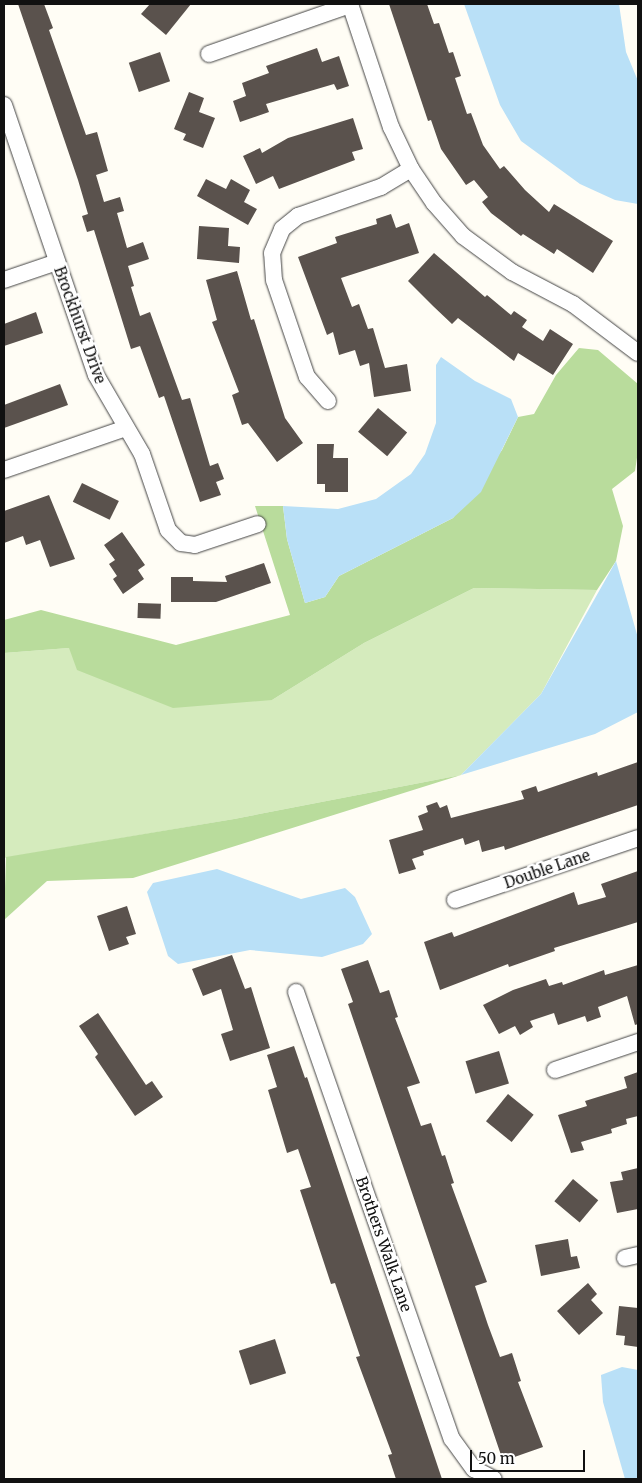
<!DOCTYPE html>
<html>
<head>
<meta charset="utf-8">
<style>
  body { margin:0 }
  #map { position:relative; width:642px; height:1483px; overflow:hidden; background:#fffdf5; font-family:Merriweather,serif }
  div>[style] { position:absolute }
  .green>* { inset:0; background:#d5ebbd }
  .forest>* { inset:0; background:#b9dc9c }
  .water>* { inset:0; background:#b9e0f7 }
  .building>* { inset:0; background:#5a524d; transform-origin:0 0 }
  .roads { filter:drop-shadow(0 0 1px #444) drop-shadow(0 0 1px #444) }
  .street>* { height:16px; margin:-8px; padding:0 8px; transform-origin:8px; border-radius:8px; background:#fff }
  span { translate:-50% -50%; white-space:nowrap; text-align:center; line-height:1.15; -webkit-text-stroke:5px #fff; paint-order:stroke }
  .street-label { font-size:15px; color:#111 }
  .frame { position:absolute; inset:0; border:5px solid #111; pointer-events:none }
  .scale { position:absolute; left:470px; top:1450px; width:115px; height:22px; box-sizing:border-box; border:2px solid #111; border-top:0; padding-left:6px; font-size:15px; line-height:18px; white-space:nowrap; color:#111; -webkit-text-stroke:4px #fff; paint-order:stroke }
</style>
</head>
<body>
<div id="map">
  <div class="green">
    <div style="clip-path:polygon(474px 588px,597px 590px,541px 694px,461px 775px,234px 819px,4px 858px,4px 653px,69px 648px,272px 700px,364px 643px)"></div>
  </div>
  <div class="forest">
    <div style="clip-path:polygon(579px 348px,598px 350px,638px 384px,638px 451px,635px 471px,612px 489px,623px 526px,616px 561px,597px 590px,474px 588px,364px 643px,272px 700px,173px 708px,77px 670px,69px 648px,4px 653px,4px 620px,41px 610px,176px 645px,290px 615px,255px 506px,283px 506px,287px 539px,305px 603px,325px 597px,339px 576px,453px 518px,502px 450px,518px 417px,534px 414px,556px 375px)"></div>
    <div style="clip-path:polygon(461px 775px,133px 878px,47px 881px,4px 920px,6px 857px,234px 819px)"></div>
  </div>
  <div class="water">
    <div style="clip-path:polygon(464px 4px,619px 4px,626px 52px,638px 81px,638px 204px,615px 200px,580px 184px,521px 141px,500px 105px)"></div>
    <div style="clip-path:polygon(441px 357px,475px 381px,511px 399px,518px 417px,481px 492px,453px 518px,339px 576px,325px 597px,305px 603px,287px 539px,283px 506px,338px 509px,376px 499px,411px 474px,425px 454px,436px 423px,436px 365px)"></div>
    <div style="clip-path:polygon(616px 561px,638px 638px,638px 712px,595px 734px,461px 775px,541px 694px)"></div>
    <div style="clip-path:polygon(217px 869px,301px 899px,345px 888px,355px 897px,372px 934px,363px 944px,322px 957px,250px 950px,178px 964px,168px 956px,147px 892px,153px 883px)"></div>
    <div style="clip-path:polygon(622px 1367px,638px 1370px,638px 1479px,625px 1479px,603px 1402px,601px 1375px)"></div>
  </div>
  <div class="building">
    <div style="clip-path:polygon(18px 4px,44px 4px,53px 28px,49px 30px,86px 135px,97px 132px,108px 171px,96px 175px,104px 202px,120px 197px,124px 211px,117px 213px,127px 248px,143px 242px,149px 259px,128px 266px,134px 286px,131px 287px,140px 316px,150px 312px,182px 400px,190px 398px,210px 466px,218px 463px,224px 479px,216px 482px,221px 495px,200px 502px,164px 396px,159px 398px,140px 346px,131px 349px,94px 230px,87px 232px,82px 216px,88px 214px,78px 180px)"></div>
    <div style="clip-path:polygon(150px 4px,191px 4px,166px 35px,141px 14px)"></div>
    <div style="clip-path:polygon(389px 4px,427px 4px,434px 24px,439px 23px,449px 53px,453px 52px,461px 76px,455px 78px,467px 114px,471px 113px,483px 145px,500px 169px,504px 166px,525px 190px,549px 212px,554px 204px,613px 241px,593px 273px,557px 249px,554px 254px,523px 234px,521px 236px,491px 213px,482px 202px,488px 197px,474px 180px,466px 185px,441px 149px,431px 120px,428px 121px)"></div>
    <div style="clip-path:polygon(317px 48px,322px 62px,339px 56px,349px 86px,337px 90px,334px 84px,266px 104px,269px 112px,240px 122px,233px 101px,246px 96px,242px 83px,269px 73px,266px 66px)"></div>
    <div style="left:160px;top:52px;width:31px;height:33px;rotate:71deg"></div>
    <div style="clip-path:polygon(189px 92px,204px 98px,199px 112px,215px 118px,203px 148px,183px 140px,186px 134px,174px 129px)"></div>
    <div style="clip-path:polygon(353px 118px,363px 149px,352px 152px,355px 160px,279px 189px,273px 176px,256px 184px,243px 156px,260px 148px,262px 153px,288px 138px)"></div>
    <div style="clip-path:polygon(206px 179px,226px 189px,231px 179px,250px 190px,244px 202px,257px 209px,248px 225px,197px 196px)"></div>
    <div style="clip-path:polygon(391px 214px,396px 228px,409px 223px,419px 253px,341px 278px,352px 307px,359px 304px,368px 329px,373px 328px,385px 368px,407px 364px,411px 391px,374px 397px,369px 363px,360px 366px,355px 350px,339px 355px,333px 332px,327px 335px,298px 257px,337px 243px,335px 237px,377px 224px,376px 219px)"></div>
    <div style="clip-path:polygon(199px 226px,229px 228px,228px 246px,240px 247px,239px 263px,197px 259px)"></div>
    <div style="clip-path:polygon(434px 253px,485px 297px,487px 295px,511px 315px,514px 311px,527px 320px,522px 327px,543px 341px,550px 329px,573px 344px,553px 375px,518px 353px,514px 361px,458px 318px,452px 324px,433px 306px,408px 281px)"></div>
    <div style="clip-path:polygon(237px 271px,251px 320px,254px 319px,285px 418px,303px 443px,277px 462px,248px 423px,242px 425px,232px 395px,239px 392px,212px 322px,217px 320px,206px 280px)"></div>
    <div style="clip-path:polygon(36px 312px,43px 333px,4px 346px,4px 324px)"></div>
    <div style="clip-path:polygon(60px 384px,68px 405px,4px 428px,4px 405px)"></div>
    <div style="left:378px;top:408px;width:38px;height:31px;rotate:40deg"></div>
    <div style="clip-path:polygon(317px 444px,334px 444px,333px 458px,348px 458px,348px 492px,325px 492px,325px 484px,317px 484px)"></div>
    <div style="left:82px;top:483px;width:41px;height:21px;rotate:26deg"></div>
    <div style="clip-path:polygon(49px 495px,75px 559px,50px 567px,40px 540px,26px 545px,23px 536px,4px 543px,4px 511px)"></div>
    <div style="clip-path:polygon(122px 532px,145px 565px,138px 570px,144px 579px,123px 594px,113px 579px,117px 576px,109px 564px,115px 560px,104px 545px)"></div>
    <div style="clip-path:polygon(264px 563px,271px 583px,216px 602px,171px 602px,171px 577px,193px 577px,193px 581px,227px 582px,225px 576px)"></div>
    <div style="left:138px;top:603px;width:23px;height:15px;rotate:2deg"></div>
    <div style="clip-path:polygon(638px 762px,638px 805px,505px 850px,504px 846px,482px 852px,479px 840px,465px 845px,463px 838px,423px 851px,424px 855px,412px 859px,416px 869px,399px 874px,389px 840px,423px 830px,418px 816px,428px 812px,426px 806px,437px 802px,440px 808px,447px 805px,451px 818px,524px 799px,521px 791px,536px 786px,538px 792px,597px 772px,598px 776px)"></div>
    <div style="clip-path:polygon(638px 871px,638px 922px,554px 948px,555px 951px,509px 967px,508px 964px,440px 990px,424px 942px,452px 932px,454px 937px,574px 892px,578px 905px,606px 897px,601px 884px)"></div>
    <div style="clip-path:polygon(127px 906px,136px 934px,126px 937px,129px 944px,109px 951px,97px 916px)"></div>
    <div style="clip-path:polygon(232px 955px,245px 989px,251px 987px,270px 1048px,230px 1061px,221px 1034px,233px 1030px,221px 989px,203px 996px,192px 969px)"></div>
    <div style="clip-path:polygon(368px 960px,380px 993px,389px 990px,398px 1017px,395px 1018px,420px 1083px,407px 1087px,421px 1126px,431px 1123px,442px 1156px,445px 1155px,454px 1183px,451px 1184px,487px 1282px,475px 1286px,488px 1325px,500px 1357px,512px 1353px,521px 1381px,518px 1382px,543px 1447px,503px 1461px,348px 1004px,353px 1002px,341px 969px)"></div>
    <div style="clip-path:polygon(638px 965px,638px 1024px,635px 1025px,627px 996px,598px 1007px,601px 1017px,587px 1022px,585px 1016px,558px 1025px,554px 1013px,530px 1021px,533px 1027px,520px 1035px,515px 1026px,499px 1034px,483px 1005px,513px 990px,546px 979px,549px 986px,562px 982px,563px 985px,604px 970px,605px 975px)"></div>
    <div style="clip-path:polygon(98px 1013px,146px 1085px,152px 1081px,163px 1097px,135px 1116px,95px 1057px,98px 1054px,79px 1026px)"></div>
    <div style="clip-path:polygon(294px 1046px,305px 1078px,307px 1077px,442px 1479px,396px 1479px,388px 1455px,392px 1454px,356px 1357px,360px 1356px,335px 1283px,331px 1284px,300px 1190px,311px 1187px,298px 1149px,287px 1153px,268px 1090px,277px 1087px,267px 1055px)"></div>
    <div style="left:499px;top:1051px;width:34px;height:35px;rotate:73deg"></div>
    <div style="clip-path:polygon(638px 1072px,638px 1116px,626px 1119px,627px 1124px,611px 1129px,612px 1133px,581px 1142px,584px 1150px,571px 1153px,558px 1115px,587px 1106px,585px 1101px,627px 1088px,624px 1077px)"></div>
    <div style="left:508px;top:1094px;width:33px;height:35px;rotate:39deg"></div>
    <div style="clip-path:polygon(638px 1168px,638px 1209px,617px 1213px,610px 1182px,623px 1180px,621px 1172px)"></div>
    <div style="left:573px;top:1179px;width:33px;height:29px;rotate:40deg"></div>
    <div style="clip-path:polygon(568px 1239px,571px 1257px,577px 1256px,580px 1268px,541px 1276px,535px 1245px)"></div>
    <div style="clip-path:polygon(588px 1283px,597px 1294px,591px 1300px,603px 1313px,579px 1335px,557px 1311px)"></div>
    <div style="clip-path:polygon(619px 1306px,638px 1308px,638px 1347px,624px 1345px,625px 1336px,616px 1335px)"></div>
    <div style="left:275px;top:1339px;width:36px;height:38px;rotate:72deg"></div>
  </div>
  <div class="roads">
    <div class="street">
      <div style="left:350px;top:4px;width:130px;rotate:71.6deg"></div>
      <div style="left:391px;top:127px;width:47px;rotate:64.5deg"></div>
      <div style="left:411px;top:169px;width:41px;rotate:55.9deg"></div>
      <div style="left:434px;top:203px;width:44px;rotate:48.7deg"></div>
      <div style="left:463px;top:236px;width:61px;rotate:36.3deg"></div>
      <div style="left:512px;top:272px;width:69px;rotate:27.7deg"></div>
      <div style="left:573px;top:304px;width:81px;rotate:37deg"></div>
      <div style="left:209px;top:54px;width:149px;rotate:-19.2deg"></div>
      <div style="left:4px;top:105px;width:285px;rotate:71.2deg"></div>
      <div style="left:96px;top:375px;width:91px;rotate:59.8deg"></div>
      <div style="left:142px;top:454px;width:80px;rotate:71.1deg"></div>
      <div style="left:168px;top:530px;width:18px;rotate:45deg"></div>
      <div style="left:181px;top:543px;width:14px;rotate:8deg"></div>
      <div style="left:195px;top:545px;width:66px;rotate:-18.4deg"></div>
      <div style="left:4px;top:280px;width:56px;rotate:-18.8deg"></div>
      <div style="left:328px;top:401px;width:32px;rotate:-131deg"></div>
      <div style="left:307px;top:377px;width:102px;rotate:-108.8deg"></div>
      <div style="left:274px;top:280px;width:27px;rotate:-94deg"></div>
      <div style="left:272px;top:253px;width:26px;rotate:-67deg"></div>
      <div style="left:282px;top:229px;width:21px;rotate:-39deg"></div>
      <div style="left:298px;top:216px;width:88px;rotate:-19.3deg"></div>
      <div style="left:381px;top:187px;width:35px;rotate:-31deg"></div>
      <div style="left:4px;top:470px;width:129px;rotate:-19deg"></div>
      <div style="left:455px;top:900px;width:193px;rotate:-18.7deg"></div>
      <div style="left:296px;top:992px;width:473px;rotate:70.8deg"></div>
      <div style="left:452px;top:1439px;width:37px;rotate:54deg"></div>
      <div style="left:474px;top:1469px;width:22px;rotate:27deg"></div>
      <div style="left:555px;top:1070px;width:88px;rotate:-18.6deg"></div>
      <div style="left:625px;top:1258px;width:13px;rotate:-13deg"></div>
    </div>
  </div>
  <div class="street-label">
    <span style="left:80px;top:325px;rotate:70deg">Brockhurst Drive</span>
    <span style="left:547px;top:869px;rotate:-19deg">Double Lane</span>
    <span style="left:384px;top:1244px;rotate:71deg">Brothers Walk Lane</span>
  </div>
  <div class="frame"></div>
  <div class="scale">50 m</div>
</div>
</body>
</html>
